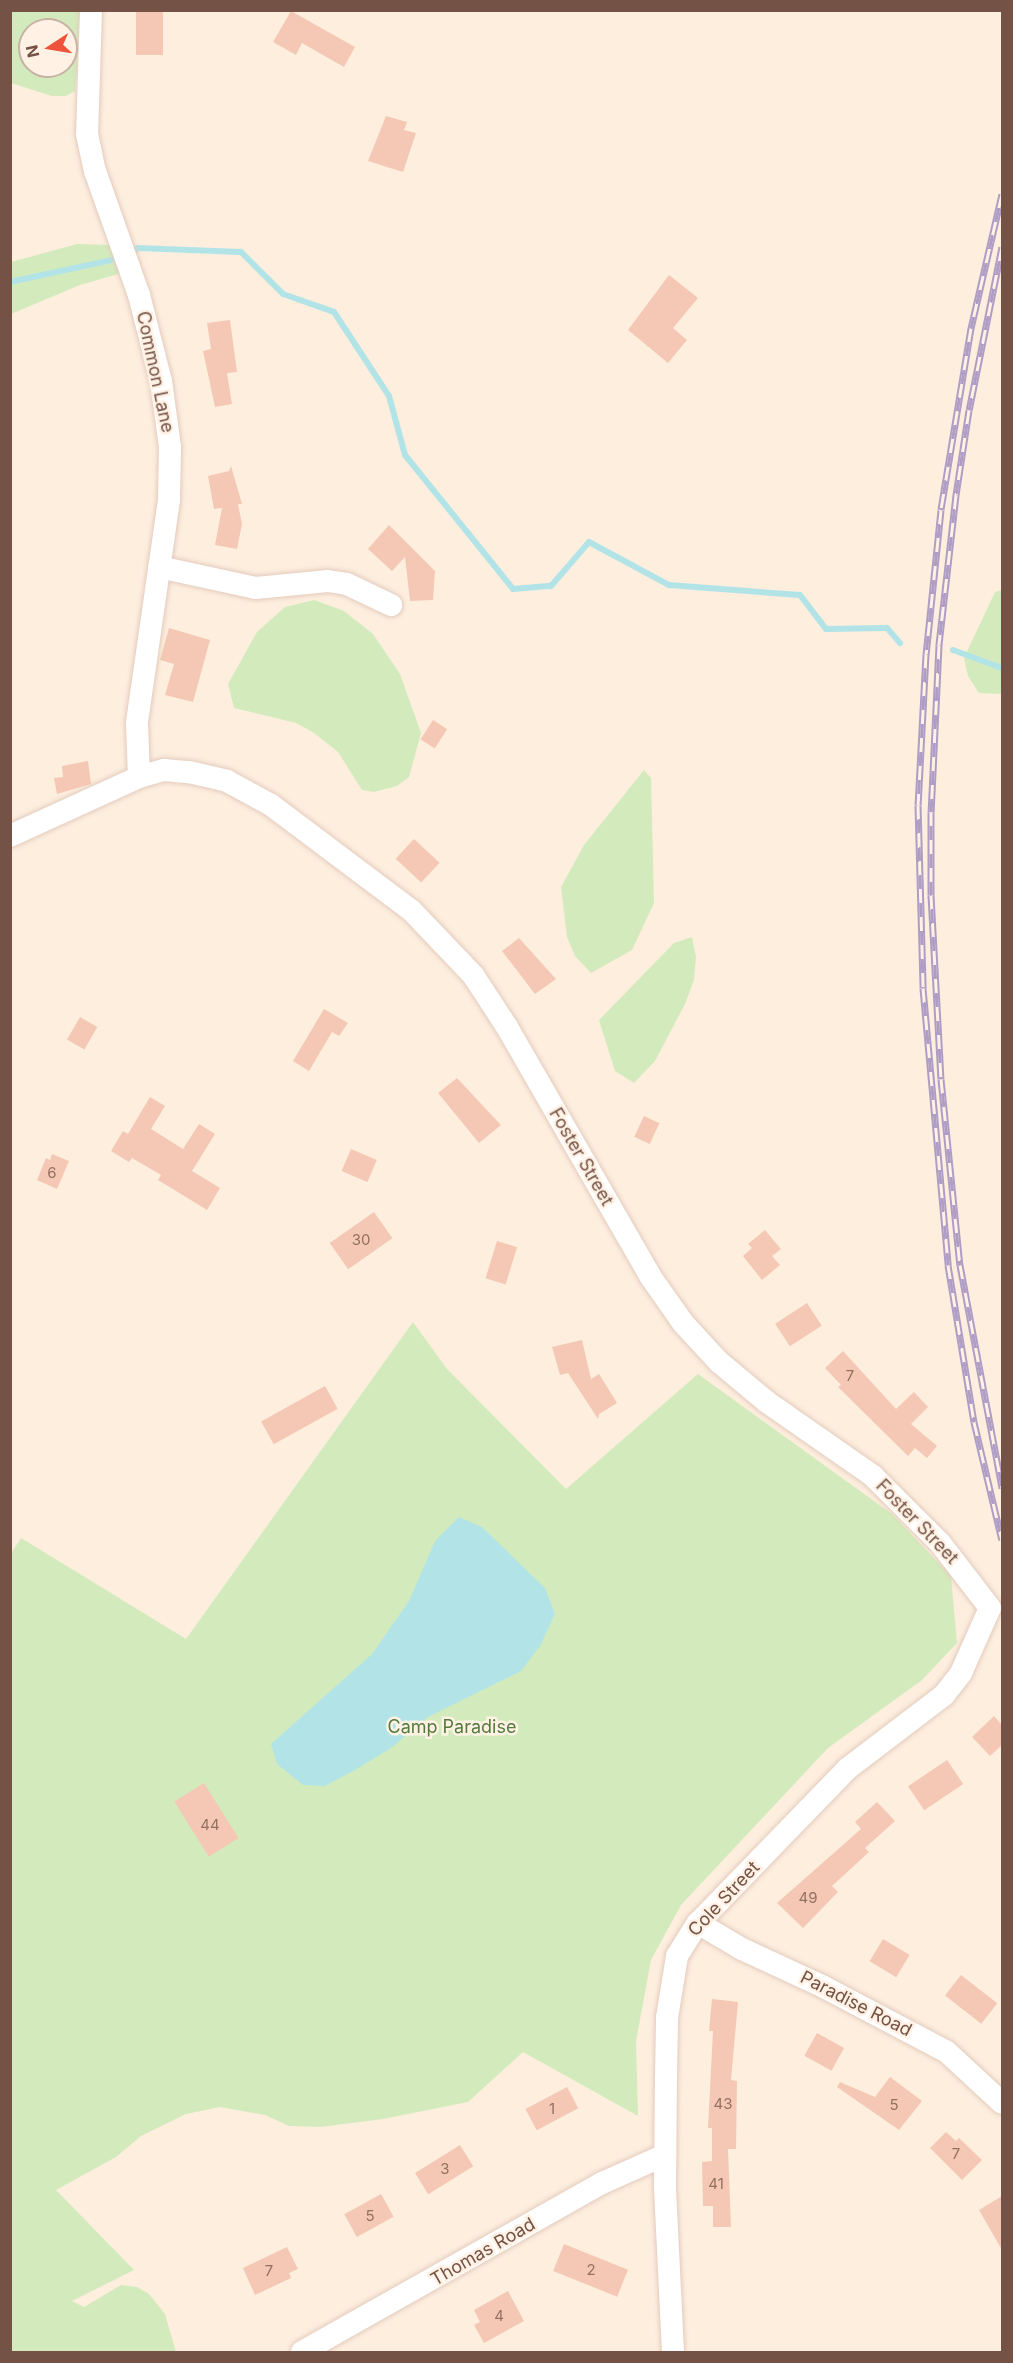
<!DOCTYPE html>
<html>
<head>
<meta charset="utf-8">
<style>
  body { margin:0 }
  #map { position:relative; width:1013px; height:2363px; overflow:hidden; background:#fdeede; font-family:Inter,sans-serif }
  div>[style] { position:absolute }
  .green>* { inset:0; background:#d3ebbc }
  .water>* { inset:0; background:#b2e4e7 }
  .stream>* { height:6px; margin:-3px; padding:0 3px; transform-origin:3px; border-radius:3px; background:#b2e4e7 }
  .building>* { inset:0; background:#f4c8b4; transform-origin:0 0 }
  .roads { filter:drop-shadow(0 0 2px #e3cbbd) drop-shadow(0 0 2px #e3cbbd) }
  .minor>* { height:22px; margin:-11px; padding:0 11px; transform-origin:11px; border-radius:11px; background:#fff }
  .rail>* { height:7px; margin-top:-3.5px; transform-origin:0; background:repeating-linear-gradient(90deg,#fff2e5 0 14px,#af9dc6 0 28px); box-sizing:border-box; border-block:2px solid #af9dc6 }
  span { translate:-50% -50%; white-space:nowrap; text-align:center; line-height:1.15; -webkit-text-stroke:5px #fff2e5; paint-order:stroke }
  .number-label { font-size:15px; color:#947061 }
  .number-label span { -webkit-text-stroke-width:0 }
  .street-label { font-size:18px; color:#745245 }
  .park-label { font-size:18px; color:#547a3d }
  .frame { position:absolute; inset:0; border:12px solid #745245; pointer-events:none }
  .north { position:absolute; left:18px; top:18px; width:60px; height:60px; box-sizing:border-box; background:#fff2e5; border:2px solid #c7b2a5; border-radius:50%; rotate:258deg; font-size:16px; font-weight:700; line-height:24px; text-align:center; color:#745245 }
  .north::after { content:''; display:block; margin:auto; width:21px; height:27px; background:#ee543c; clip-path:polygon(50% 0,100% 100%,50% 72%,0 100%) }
</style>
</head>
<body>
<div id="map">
  <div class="green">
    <div style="clip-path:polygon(evenodd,10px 11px,82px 11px,75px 91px,66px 96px,52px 96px,11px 83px,10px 11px,30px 30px,66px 30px,66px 66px,30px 66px,30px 30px)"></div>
    <div style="clip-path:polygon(77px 244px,113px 245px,122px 273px,80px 285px,11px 314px,11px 262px)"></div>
    <div style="clip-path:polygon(1002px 590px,1002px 694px,979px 693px,968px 676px,964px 658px,995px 592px)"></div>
    <div style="clip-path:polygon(314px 600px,344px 611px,373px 634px,400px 674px,421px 733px,409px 777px,397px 786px,374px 792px,362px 790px,338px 752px,314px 733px,296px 723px,234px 708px,228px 684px,257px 632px,285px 607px)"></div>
    <div style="clip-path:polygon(644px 770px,651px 778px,654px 903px,632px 950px,591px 973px,575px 956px,567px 937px,561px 887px,584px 845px)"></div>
    <div style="clip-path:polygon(692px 937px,696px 957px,694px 980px,685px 1004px,655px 1061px,634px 1083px,615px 1071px,599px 1020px,674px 943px)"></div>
    <div style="clip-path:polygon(413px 1322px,447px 1369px,566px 1489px,698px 1374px,892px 1514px,951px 1576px,957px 1643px,922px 1680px,828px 1748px,681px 1905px,651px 1960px,636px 2041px,638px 2116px,523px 2052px,468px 2102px,383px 2119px,320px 2127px,289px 2126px,265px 2115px,220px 2107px,186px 2114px,141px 2136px,116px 2157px,56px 2190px,134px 2270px,72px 2301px,84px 2307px,121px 2285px,137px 2287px,149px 2294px,165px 2314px,176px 2352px,11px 2352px,10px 1555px,21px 1538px,186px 1639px)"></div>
  </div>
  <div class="water">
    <div style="clip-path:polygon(459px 1517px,482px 1527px,545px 1588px,555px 1614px,540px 1646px,521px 1671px,428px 1717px,391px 1748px,355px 1770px,325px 1786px,303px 1785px,277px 1764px,271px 1744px,372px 1654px,409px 1601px,435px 1541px)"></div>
  </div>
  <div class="stream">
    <div style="left:130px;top:253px;width:9px;rotate:-32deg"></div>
    <div style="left:138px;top:248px;width:103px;rotate:2.2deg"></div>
    <div style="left:241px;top:252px;width:59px;rotate:45deg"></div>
    <div style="left:283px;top:294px;width:54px;rotate:19.4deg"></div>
    <div style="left:334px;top:312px;width:100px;rotate:56.8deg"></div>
    <div style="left:389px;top:396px;width:61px;rotate:74.8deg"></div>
    <div style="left:405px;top:455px;width:172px;rotate:51.1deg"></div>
    <div style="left:513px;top:589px;width:38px;rotate:-5deg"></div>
    <div style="left:551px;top:586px;width:58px;rotate:-49.2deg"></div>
    <div style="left:589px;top:542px;width:91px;rotate:28.3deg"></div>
    <div style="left:669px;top:585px;width:131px;rotate:4.4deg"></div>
    <div style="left:800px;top:595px;width:43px;rotate:52.6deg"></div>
    <div style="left:826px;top:629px;width:61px;rotate:-0.9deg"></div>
    <div style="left:887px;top:628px;width:20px;rotate:49deg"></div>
    <div style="left:10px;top:282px;width:114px;rotate:-12.2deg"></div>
    <div style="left:953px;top:650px;width:52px;rotate:20.2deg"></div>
  </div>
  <div class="building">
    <div style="left:136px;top:10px;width:27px;height:45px"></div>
    <div style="clip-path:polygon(291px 11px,355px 47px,344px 67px,302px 43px,296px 55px,273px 42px)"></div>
    <div style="clip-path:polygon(386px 116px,407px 122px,404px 130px,416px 133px,403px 172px,368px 161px)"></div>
    <div style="clip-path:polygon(669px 275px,698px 298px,673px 328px,687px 340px,668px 363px,628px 330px)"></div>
    <div style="clip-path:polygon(230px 320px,237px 372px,227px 373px,232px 404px,215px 407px,203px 351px,211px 349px,207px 323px)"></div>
    <div style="clip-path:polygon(231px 466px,242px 504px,238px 504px,242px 524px,237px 549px,215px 545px,222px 508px,214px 509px,208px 476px,229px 471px)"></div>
    <div style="clip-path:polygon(389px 525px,435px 571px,433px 600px,410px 601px,405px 557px,392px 571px,368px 549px)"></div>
    <div style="clip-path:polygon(169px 628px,210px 640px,193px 702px,165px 695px,174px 664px,160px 660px)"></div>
    <div style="left:433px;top:720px;width:17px;height:23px;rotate:33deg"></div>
    <div style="clip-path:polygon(88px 761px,91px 784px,57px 794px,54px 778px,63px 777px,62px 766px)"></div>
    <div style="left:414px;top:839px;width:35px;height:27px;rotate:43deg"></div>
    <div style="clip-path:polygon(519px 938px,556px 979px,535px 994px,502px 951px)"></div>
    <div style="clip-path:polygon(324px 1009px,348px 1023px,339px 1036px,332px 1032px,309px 1071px,293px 1061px)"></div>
    <div style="left:80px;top:1017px;width:20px;height:26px;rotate:30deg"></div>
    <div style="clip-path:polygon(457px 1078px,501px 1125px,479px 1143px,438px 1093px)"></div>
    <div style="clip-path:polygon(150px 1097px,165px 1106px,151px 1129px,183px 1149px,199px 1124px,215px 1134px,192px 1171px,220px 1188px,207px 1210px,158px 1180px,161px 1175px,132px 1158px,129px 1162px,111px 1151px,123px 1131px,128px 1134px)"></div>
    <div style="left:644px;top:1116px;width:17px;height:23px;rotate:25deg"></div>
    <div style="left:351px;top:1149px;width:28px;height:24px;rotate:23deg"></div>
    <div style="clip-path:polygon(52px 1154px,69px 1161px,57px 1189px,37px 1180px,46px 1158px,50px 1160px)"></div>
    <div style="left:374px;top:1212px;width:32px;height:54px;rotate:55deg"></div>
    <div style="clip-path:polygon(765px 1230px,781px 1249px,772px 1256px,780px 1265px,762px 1280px,743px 1256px,752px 1248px,748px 1244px)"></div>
    <div style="left:497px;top:1241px;width:21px;height:39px;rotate:17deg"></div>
    <div style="left:807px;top:1303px;width:27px;height:38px;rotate:57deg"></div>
    <div style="clip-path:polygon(582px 1340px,591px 1379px,599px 1374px,617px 1403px,599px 1414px,598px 1419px,568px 1373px,560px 1375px,552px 1347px)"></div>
    <div style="clip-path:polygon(843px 1351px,896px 1409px,914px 1392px,928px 1407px,911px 1424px,937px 1446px,927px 1458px,915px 1448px,908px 1456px,838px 1387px,841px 1385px,825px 1368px)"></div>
    <div style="left:325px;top:1386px;width:26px;height:73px;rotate:61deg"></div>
    <div style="clip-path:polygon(994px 1716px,1002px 1725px,1002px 1745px,990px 1756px,972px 1737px)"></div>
    <div style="left:947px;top:1760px;width:29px;height:47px;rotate:56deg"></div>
    <div style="left:204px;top:1783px;width:65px;height:35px;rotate:58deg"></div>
    <div style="clip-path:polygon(877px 1802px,895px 1821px,865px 1848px,869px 1852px,832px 1886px,838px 1892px,803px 1928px,777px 1903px,861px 1829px,855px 1822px)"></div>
    <div style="left:883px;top:1939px;width:31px;height:26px;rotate:31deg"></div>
    <div style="left:961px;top:1975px;width:46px;height:26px;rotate:38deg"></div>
    <div style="clip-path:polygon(712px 1999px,738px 2002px,731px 2080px,737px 2081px,736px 2149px,728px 2149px,731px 2227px,713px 2227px,713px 2206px,703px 2206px,702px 2162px,712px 2161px,712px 2128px,708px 2128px,713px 2031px,709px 2031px)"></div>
    <div style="left:817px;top:2033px;width:31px;height:26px;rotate:29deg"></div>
    <div style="clip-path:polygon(890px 2077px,922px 2101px,899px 2130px,837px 2087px,840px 2082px,875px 2097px)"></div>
    <div style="left:567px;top:2087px;width:24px;height:47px;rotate:62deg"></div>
    <div style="clip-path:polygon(946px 2132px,956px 2141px,959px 2138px,982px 2160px,962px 2180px,930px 2148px)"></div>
    <div style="left:460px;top:2145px;width:25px;height:53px;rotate:58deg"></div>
    <div style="left:381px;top:2194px;width:26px;height:42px;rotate:61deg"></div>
    <div style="clip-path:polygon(1002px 2196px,1002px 2250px,979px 2210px)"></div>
    <div style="left:564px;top:2244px;width:69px;height:29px;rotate:22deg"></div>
    <div style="clip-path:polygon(287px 2247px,298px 2269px,289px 2273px,291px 2278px,255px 2295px,243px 2268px)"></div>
    <div style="clip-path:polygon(508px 2291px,524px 2321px,484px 2343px,474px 2325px,480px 2322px,474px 2310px)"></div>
  </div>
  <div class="roads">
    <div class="minor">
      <div style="left:91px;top:10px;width:124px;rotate:91.8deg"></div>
      <div style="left:87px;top:134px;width:38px;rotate:78deg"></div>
      <div style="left:95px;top:171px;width:132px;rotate:70.5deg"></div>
      <div style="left:139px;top:295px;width:89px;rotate:75.7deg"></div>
      <div style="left:161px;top:381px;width:67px;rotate:82.2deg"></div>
      <div style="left:170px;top:447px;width:53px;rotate:91.1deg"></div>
      <div style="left:169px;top:500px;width:225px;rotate:98.2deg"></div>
      <div style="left:137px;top:723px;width:54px;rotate:87.9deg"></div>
      <div style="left:159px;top:567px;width:99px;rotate:12.2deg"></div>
      <div style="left:256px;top:588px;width:72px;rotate:-5.6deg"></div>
      <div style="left:328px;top:581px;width:19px;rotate:9deg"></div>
      <div style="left:347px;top:584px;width:49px;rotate:25.5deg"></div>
      <div style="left:10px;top:836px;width:142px;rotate:-24.6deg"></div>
      <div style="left:139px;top:777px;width:26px;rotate:-16deg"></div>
      <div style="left:164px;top:770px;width:25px;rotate:5deg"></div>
      <div style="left:189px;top:772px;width:39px;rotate:13deg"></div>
      <div style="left:227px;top:781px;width:50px;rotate:28.6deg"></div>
      <div style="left:271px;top:805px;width:175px;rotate:36.9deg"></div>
      <div style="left:411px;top:910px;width:90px;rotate:46.4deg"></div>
      <div style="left:473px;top:975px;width:62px;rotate:56.8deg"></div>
      <div style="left:507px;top:1027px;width:287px;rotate:60.1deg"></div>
      <div style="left:650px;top:1276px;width:57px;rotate:54.9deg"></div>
      <div style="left:683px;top:1323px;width:53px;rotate:47.3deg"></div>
      <div style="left:719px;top:1362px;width:62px;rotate:39.8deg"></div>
      <div style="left:767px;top:1402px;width:129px;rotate:34.9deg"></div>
      <div style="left:873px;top:1476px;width:95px;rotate:45deg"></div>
      <div style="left:940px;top:1543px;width:82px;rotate:52.4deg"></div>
      <div style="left:698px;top:1923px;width:51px;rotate:30.6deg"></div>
      <div style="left:742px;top:1949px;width:88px;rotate:24.8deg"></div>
      <div style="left:822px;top:1986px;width:141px;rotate:27.8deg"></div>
      <div style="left:947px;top:2052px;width:75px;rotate:42.8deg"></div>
      <div style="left:302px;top:2352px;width:344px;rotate:-29.4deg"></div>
      <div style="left:602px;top:2183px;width:69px;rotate:-24deg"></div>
      <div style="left:673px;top:2352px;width:166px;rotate:-92.8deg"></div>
      <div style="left:665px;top:2186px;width:108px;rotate:-89.5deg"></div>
      <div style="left:666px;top:2078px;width:60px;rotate:-89deg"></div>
      <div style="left:667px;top:2018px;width:63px;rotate:-80.8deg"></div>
      <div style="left:677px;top:1956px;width:39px;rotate:-58deg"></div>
      <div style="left:698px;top:1923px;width:214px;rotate:-45.9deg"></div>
      <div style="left:847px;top:1769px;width:122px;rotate:-37.3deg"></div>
      <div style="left:944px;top:1695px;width:28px;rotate:-52deg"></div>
      <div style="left:961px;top:1673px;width:71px;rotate:-66deg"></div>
    </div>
  </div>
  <div class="rail">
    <div style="left:1002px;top:194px;width:138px;rotate:103deg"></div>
    <div style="left:971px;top:328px;width:184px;rotate:99.4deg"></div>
    <div style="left:941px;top:510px;width:145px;rotate:95.9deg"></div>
    <div style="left:926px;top:654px;width:151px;rotate:93deg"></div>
    <div style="left:918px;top:805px;width:183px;rotate:88.4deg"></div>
    <div style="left:923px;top:988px;width:278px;rotate:84.8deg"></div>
    <div style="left:948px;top:1265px;width:159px;rotate:80.6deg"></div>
    <div style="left:974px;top:1422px;width:121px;rotate:76.7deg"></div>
    <div style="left:1002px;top:247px;width:166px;rotate:101.4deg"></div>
    <div style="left:969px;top:410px;width:86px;rotate:98.7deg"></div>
    <div style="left:956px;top:495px;width:151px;rotate:96.5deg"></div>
    <div style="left:939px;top:645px;width:167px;rotate:92.7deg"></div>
    <div style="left:931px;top:812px;width:83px;rotate:90deg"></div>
    <div style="left:931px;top:895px;width:184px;rotate:86.9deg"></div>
    <div style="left:941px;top:1079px;width:187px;rotate:84.2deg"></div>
    <div style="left:960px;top:1265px;width:227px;rotate:79.3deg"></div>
  </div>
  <div class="number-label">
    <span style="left:52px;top:1173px">6</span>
    <span style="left:361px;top:1240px">30</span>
    <span style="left:850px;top:1376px">7</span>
    <span style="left:210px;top:1825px">44</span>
    <span style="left:808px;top:1898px">49</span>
    <span style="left:723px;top:2104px">43</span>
    <span style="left:894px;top:2105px">5</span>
    <span style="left:552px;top:2109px">1</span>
    <span style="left:956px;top:2154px">7</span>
    <span style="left:445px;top:2169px">3</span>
    <span style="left:716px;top:2184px">41</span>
    <span style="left:370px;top:2216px">5</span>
    <span style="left:591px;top:2270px">2</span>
    <span style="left:269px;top:2271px">7</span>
    <span style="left:499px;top:2316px">4</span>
  </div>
  <div class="street-label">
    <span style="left:155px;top:372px;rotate:78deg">Common Lane</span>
    <span style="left:581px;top:1157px;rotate:60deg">Foster Street</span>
    <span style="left:917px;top:1522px;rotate:46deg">Foster Street</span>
    <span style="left:724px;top:1899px;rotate:-47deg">Cole Street</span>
    <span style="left:856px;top:2004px;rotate:27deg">Paradise Road</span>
    <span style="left:483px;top:2252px;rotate:-30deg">Thomas Road</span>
  </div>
  <div class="park-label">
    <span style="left:452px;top:1727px">Camp Paradise</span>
  </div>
  <div class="frame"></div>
  <div class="north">N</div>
</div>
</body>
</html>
